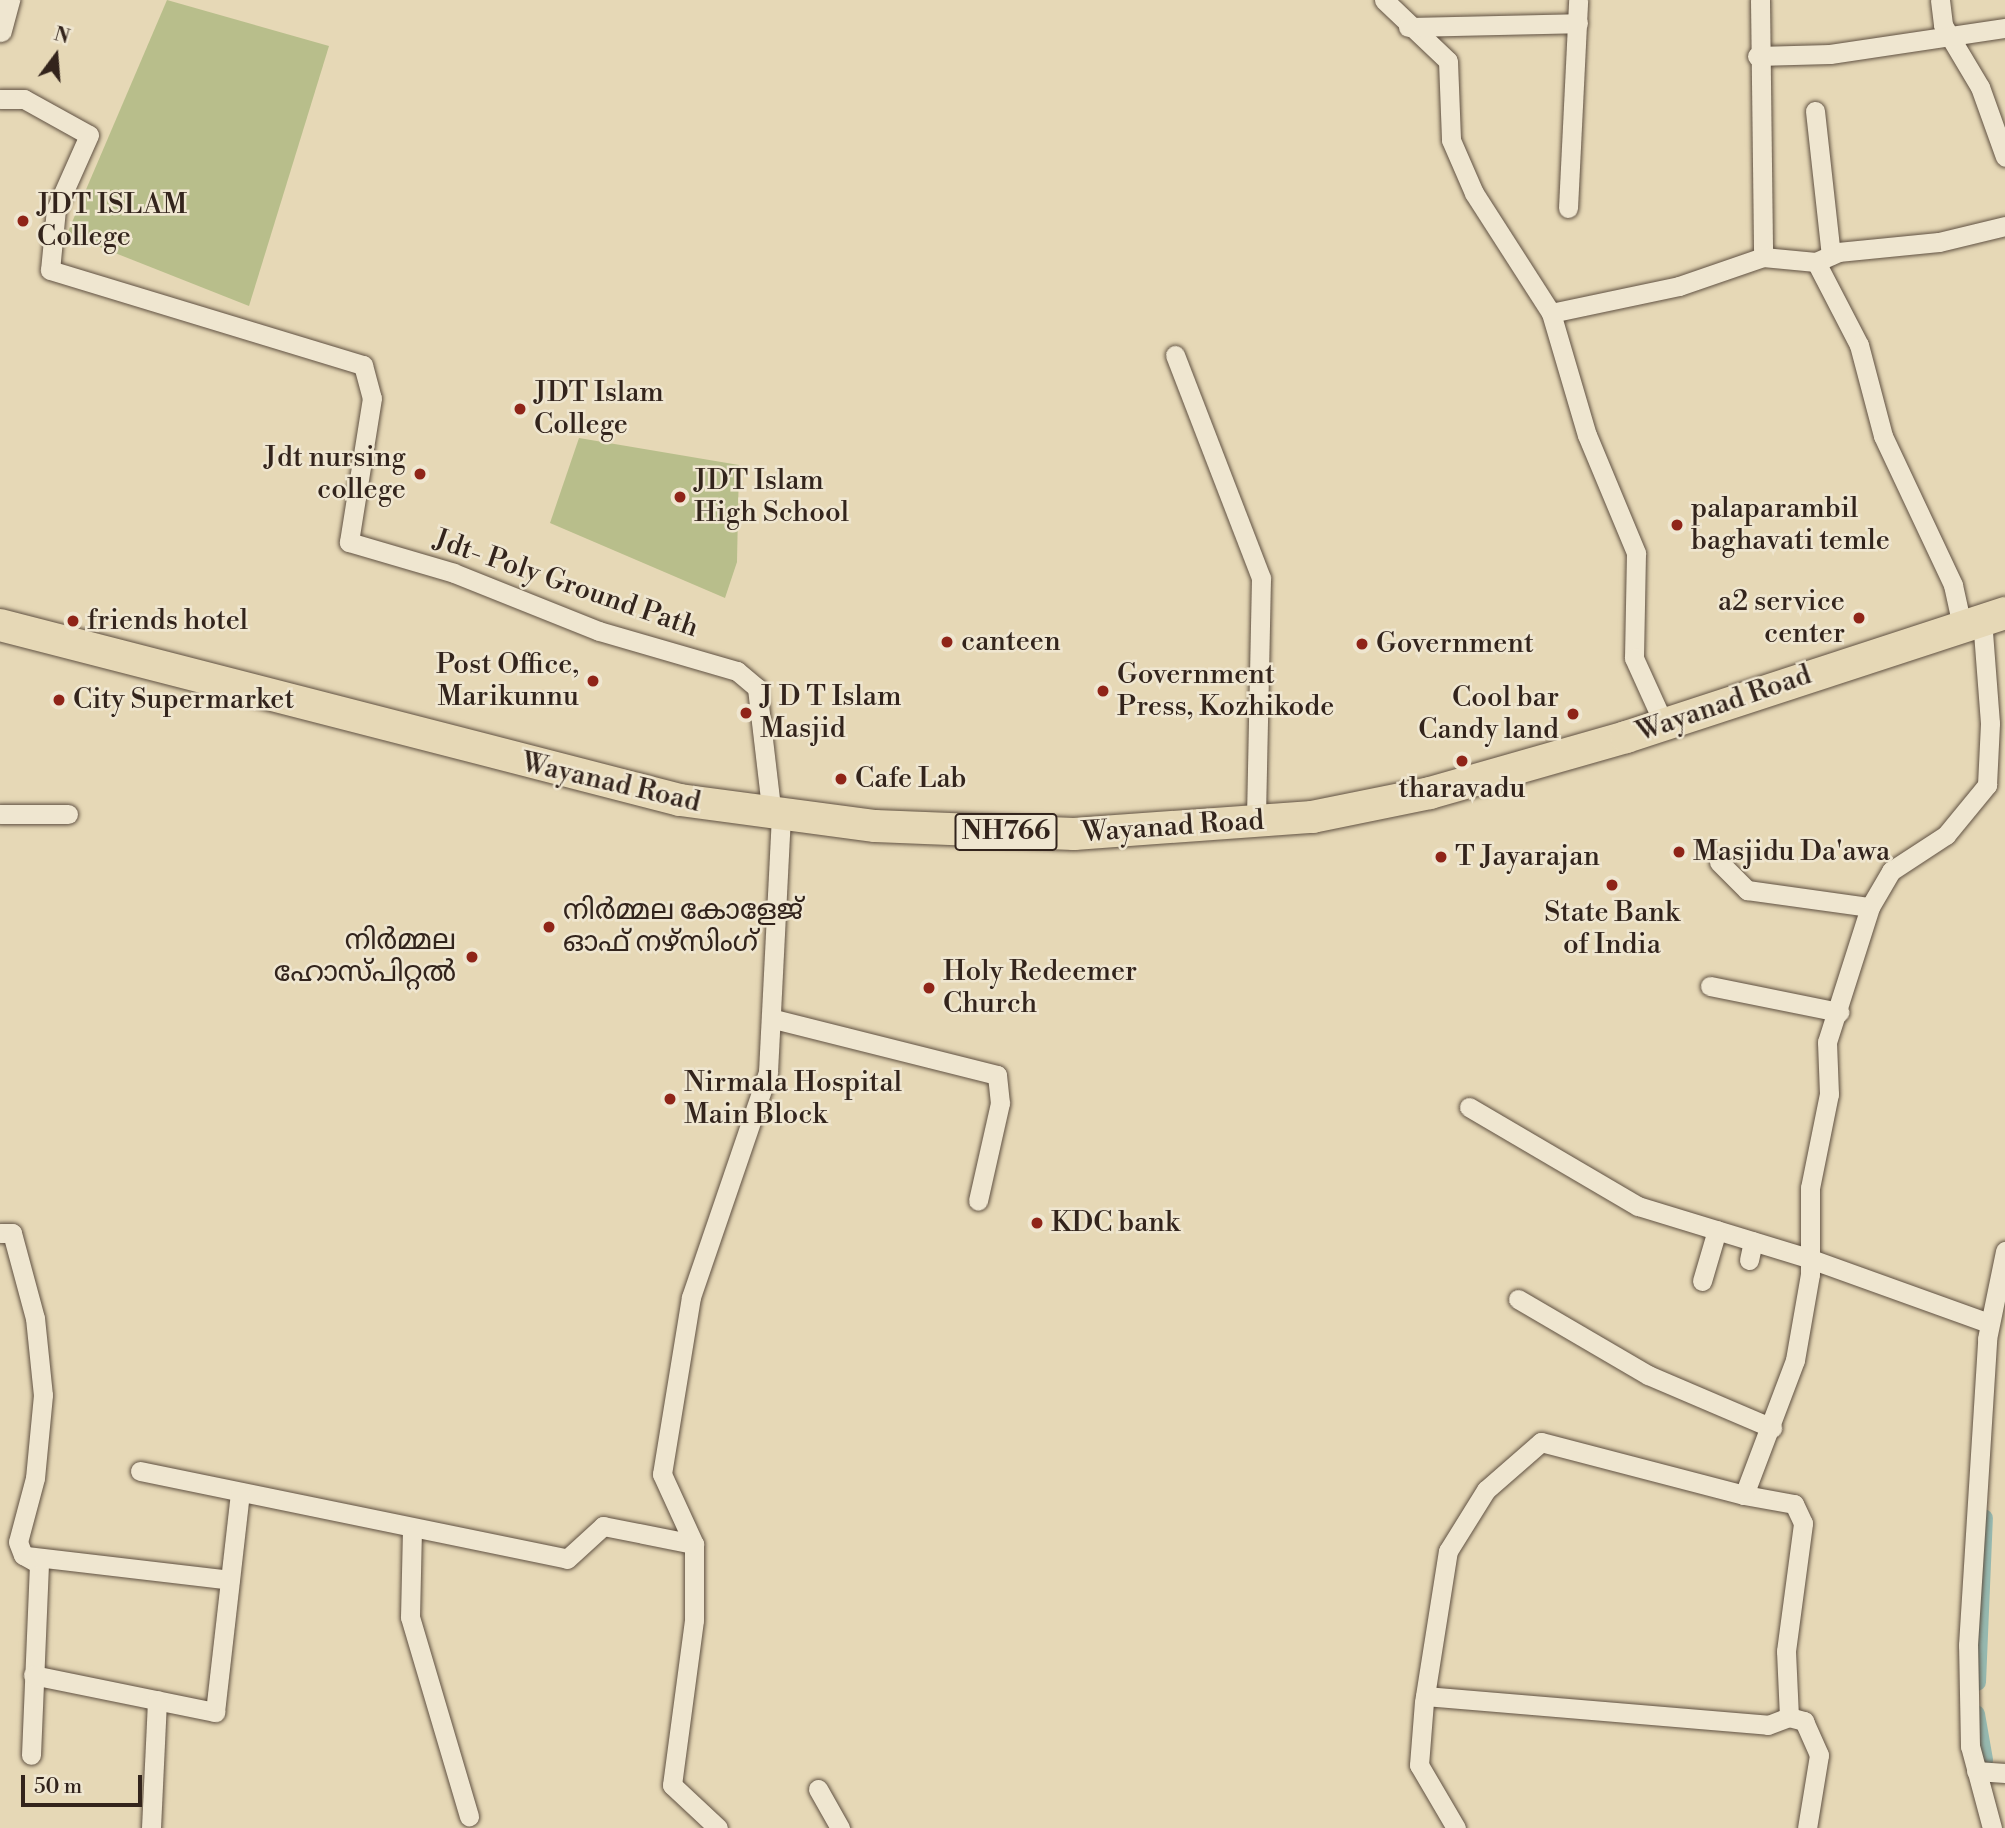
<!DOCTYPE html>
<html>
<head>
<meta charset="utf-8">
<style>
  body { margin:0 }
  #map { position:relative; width:2005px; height:1828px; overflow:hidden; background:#e6d8b6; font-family:"Libre Bodoni","Noto Sans Malayalam",serif }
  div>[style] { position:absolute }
  .green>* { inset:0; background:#b8be8b }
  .canal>* { height:18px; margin:-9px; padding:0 9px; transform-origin:9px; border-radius:9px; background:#96b9b0 }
  .roads { filter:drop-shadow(0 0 2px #605142) drop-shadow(0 0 2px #605142) }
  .minor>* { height:19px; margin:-9.5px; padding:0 9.5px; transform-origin:9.5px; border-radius:9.5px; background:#efe6d0 }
  .tertiary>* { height:23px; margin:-11.5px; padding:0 11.5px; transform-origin:11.5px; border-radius:11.5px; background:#efe6d0 }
  .trunk>* { height:32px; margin:-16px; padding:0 16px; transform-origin:16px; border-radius:16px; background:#e6d8b6 }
  .dots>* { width:19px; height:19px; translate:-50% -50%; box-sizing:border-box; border:4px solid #efe6d0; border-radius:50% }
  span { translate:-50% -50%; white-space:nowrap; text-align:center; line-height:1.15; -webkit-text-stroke:5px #efe6d0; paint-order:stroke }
  .shield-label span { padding:2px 5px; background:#efe6d0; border:2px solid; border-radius:5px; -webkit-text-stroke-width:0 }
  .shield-label { font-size:26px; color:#33241c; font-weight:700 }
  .poi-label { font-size:28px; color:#33241c }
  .left { translate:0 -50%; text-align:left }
  .right { translate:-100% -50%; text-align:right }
  .street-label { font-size:28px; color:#33241c }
  .north { position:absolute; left:21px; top:21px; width:70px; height:70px; -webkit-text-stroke:5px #efe6d0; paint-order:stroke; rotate:16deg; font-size:19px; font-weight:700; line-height:28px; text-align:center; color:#33241c }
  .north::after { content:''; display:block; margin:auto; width:24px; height:32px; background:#33241c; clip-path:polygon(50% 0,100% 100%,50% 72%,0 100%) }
  .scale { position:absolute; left:21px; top:1775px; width:121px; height:32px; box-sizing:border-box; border:4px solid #33241c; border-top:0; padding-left:9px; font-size:21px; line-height:24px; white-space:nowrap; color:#33241c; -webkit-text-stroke:5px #efe6d0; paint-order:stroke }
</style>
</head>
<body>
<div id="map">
  <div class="green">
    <div style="clip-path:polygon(167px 0,329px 46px,249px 306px,67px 234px)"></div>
    <div style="clip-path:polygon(579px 438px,739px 465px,737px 562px,725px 598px,550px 523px)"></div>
  </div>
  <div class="canal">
    <div style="left:1977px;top:1682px;width:164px;rotate:-87.6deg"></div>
    <div style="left:1976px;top:1714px;width:47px;rotate:80.1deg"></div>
  </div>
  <div class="roads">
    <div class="minor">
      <div style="left:1384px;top:0;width:88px;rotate:43.6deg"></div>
      <div style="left:1448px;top:61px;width:79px;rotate:87.8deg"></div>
      <div style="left:1451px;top:140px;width:58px;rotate:66.5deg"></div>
      <div style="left:1474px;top:193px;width:143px;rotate:57.3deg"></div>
      <div style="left:1551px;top:313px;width:127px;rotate:73.6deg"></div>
      <div style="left:1587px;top:435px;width:128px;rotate:67.4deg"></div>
      <div style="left:1636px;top:553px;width:105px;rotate:91.1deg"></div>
      <div style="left:1634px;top:658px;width:72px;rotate:65.6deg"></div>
      <div style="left:1760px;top:0;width:257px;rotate:89.3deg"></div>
      <div style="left:1940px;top:0;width:25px;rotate:83deg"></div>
      <div style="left:1943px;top:25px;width:72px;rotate:59.2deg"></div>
      <div style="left:1980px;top:87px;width:74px;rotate:70.3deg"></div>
      <div style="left:1408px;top:27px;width:170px;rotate:-1.3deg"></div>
      <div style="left:1757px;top:56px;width:73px;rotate:-1.6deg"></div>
      <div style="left:1830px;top:54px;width:177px;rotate:-8.5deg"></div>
      <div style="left:0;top:99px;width:24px"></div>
      <div style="left:24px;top:99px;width:74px;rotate:29deg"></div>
      <div style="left:89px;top:135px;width:81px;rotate:114deg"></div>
      <div style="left:56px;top:209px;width:61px;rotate:95.6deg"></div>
      <div style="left:50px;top:270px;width:327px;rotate:16.9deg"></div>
      <div style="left:363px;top:365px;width:34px;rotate:75deg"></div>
      <div style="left:372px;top:398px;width:146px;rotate:99.1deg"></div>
      <div style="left:349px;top:542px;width:109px;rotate:16.4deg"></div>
      <div style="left:454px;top:573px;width:156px;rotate:21.8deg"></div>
      <div style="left:599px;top:631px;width:144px;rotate:16.2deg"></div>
      <div style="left:737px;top:671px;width:26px;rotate:40deg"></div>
      <div style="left:757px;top:688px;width:128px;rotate:83.3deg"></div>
      <div style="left:1815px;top:111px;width:145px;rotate:83.7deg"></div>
      <div style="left:1568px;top:208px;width:208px;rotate:-87.2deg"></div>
      <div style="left:1816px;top:262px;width:93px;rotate:62.6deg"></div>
      <div style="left:1859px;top:345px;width:94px;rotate:75.2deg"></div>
      <div style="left:1883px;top:436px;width:165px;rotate:64.8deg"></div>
      <div style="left:1953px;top:585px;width:42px;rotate:77.6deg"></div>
      <div style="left:1816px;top:262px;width:24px;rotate:-24deg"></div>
      <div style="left:1838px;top:252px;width:101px;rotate:-5.7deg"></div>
      <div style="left:1939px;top:242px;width:68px;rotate:-13.6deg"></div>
      <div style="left:1551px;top:313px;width:131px;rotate:-11.9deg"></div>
      <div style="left:1679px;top:286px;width:89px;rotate:-19deg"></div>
      <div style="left:1763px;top:257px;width:53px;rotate:5.4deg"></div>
      <div style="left:1175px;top:355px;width:239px;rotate:68.9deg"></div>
      <div style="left:1261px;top:578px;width:244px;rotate:91.2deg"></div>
      <div style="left:0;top:814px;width:68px"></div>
      <div style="left:1719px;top:862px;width:40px;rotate:45deg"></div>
      <div style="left:1747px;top:890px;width:124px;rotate:7.9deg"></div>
      <div style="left:1710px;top:986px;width:132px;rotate:11.4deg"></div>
      <div style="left:774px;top:1019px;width:230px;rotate:14.1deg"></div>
      <div style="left:997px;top:1075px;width:28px;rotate:84deg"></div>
      <div style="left:1000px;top:1103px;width:100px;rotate:102.7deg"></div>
      <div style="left:1469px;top:1107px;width:196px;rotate:30.4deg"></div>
      <div style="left:1638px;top:1206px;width:178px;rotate:17deg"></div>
      <div style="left:1808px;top:1258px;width:192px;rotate:19.8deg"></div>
      <div style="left:0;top:1233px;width:12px"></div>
      <div style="left:12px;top:1233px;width:88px;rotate:74.9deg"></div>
      <div style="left:35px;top:1318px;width:77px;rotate:84.1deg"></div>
      <div style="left:43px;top:1395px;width:83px;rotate:95.5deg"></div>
      <div style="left:35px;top:1478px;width:66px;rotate:104.9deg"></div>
      <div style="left:18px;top:1542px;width:14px;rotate:69deg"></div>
      <div style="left:23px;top:1555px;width:18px;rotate:29deg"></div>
      <div style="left:39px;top:1564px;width:191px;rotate:92.4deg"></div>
      <div style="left:1749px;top:1260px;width:19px;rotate:-78deg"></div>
      <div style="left:1702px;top:1281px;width:53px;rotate:-73.6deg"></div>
      <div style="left:1518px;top:1299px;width:151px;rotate:30.3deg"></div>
      <div style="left:1648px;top:1375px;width:135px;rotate:23.1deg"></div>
      <div style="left:140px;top:1471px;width:436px;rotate:11.6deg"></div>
      <div style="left:567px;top:1559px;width:49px;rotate:-42.5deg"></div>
      <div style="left:603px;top:1526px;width:93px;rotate:11.2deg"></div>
      <div style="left:412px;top:1529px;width:88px;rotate:91.3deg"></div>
      <div style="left:410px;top:1617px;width:208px;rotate:73.5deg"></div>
      <div style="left:27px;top:1556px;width:204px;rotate:6.7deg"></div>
      <div style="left:33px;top:1675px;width:186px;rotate:11.5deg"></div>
      <div style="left:215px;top:1712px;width:221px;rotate:-83.5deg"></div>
      <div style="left:1425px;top:1696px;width:344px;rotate:4.8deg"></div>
      <div style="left:1768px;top:1725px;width:22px;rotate:-21deg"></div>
      <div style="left:1789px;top:1717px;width:66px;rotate:-92.6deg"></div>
      <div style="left:1786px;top:1651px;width:129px;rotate:-82.4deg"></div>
      <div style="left:1803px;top:1523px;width:21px;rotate:-115deg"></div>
      <div style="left:1794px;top:1504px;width:51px;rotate:-169.8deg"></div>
      <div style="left:1744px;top:1495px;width:144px;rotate:-69.3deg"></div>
      <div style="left:1795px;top:1360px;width:87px;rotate:-80.1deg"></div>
      <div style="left:1810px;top:1274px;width:86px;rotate:-90deg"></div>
      <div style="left:1810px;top:1188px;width:96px;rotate:-78.6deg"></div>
      <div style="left:1829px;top:1094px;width:52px;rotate:-92.2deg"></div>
      <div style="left:1827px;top:1042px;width:142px;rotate:-72.3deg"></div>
      <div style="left:1870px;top:907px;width:42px;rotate:-59.7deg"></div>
      <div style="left:1891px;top:871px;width:66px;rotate:-33.2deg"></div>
      <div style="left:1946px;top:835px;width:65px;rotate:-50.6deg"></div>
      <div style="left:1987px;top:785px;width:62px;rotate:-87.2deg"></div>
      <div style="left:1990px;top:723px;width:103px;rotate:-94.4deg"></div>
      <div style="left:1789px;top:1717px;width:16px;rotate:15deg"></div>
      <div style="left:1804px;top:1721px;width:37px;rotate:66deg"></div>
      <div style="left:1819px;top:1755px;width:74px;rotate:99.3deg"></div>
      <div style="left:1976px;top:1771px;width:29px;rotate:4deg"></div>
      <div style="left:818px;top:1789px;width:45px;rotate:60.6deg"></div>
      <div style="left:151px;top:1828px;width:128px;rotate:-87.3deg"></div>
      <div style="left:718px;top:1828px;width:63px;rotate:-136.9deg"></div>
      <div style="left:672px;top:1785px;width:166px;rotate:-82.4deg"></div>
      <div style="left:694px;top:1620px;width:76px;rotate:-90deg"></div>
      <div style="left:694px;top:1544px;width:77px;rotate:-114.6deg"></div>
      <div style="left:662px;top:1474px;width:179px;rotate:-80.7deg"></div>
      <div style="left:691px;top:1297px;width:238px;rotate:-71.1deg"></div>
      <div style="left:768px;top:1072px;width:256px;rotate:-87.1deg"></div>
      <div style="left:1456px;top:1828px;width:73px;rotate:-120.4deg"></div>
      <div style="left:1419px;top:1765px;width:63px;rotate:-85.5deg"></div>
      <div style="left:1424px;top:1702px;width:153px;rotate:-81deg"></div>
      <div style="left:1448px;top:1551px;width:72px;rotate:-58.1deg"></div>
      <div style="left:1486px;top:1490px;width:73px;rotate:-41.1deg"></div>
      <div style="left:1541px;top:1442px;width:210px;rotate:14.6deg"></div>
      <div style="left:1992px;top:1828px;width:85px;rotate:-105deg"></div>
      <div style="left:1970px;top:1746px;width:101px;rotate:-91.1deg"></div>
      <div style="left:1968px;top:1645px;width:307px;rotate:-86.4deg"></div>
      <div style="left:1987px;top:1339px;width:90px;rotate:-78.4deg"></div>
    </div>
    <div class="tertiary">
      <div style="left:0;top:30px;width:31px;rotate:-75deg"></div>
    </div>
    <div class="trunk">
      <div style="left:0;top:625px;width:702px;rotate:14.43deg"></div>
      <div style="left:680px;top:800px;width:197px;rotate:7.6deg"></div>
      <div style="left:875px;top:826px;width:199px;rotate:2.3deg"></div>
      <div style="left:1074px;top:834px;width:239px;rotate:-4.1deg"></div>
      <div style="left:1312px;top:817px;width:120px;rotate:-11.5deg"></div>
      <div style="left:1430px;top:793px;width:204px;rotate:-15.9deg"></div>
      <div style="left:1626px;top:737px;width:399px;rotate:-18.1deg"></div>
    </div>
  </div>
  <div class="dots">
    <div style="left:23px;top:221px;background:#8f2418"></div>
    <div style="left:520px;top:409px;background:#8f2418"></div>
    <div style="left:420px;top:474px;background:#8f2418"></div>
    <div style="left:680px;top:497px;background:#8f2418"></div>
    <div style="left:1677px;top:525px;background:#8f2418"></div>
    <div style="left:1859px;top:618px;background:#8f2418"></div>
    <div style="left:73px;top:621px;background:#8f2418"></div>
    <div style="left:947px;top:642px;background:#8f2418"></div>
    <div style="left:1362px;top:644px;background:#8f2418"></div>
    <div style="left:593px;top:681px;background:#8f2418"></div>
    <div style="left:1103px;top:691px;background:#8f2418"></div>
    <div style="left:59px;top:700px;background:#8f2418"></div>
    <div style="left:746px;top:713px;background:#8f2418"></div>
    <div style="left:1573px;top:714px;background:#8f2418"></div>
    <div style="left:1462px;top:761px;background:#8f2418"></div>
    <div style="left:841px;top:779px;background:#8f2418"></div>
    <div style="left:1679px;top:852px;background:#8f2418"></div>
    <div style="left:1441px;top:857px;background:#8f2418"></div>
    <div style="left:1612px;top:885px;background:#8f2418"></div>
    <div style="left:549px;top:927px;background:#8f2418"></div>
    <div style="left:472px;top:957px;background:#8f2418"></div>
    <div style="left:929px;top:988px;background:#8f2418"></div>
    <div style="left:670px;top:1099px;background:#8f2418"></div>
    <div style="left:1037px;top:1223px;background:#8f2418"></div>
  </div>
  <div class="shield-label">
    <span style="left:1006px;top:832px">NH766</span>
  </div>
  <div class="poi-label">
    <span class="left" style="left:37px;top:221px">JDT ISLAM<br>College</span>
    <span class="left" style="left:534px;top:409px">JDT Islam<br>College</span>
    <span class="right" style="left:406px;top:474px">Jdt nursing<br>college</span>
    <span class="left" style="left:694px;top:497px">JDT Islam<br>High School</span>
    <span class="left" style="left:1691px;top:525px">palaparambil<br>baghavati temle</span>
    <span class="right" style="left:1845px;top:618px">a2 service<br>center</span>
    <span class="left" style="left:87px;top:621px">friends hotel</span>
    <span class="left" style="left:961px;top:642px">canteen</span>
    <span class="left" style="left:1376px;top:644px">Government</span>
    <span class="right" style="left:579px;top:681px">Post Office,<br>Marikunnu</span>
    <span class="left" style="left:1117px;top:691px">Government<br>Press, Kozhikode</span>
    <span class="left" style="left:760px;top:713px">J D T Islam<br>Masjid</span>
    <span class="right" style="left:1559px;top:714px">Cool bar<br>Candy land</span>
    <span class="left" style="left:73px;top:700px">City Supermarket</span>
    <span class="left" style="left:855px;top:779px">Cafe Lab</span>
    <span style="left:1462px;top:789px">tharavadu</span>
    <span class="left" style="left:1693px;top:852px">Masjidu Da'awa</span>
    <span class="left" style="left:1455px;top:857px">T Jayarajan</span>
    <span class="left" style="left:563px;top:927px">നിർമ്മല കോളേജ്<br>ഓഫ് നഴ്സിംഗ്</span>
    <span style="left:1612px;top:929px">State Bank<br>of India</span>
    <span class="right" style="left:456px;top:957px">നിർമ്മല<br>ഹോസ്പിറ്റൽ</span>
    <span class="left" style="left:943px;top:988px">Holy Redeemer<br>Church</span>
    <span class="left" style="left:684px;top:1099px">Nirmala Hospital<br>Main Block</span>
    <span class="left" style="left:1051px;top:1223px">KDC bank</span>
  </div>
  <div class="street-label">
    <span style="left:566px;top:584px;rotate:19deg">Jdt- Poly Ground Path</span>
    <span style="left:1724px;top:704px;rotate:-19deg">Wayanad Road</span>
    <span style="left:611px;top:783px;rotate:13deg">Wayanad Road</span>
    <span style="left:1173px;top:827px;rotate:-4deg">Wayanad Road</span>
  </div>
  <div class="north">N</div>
  <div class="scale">50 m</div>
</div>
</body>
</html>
